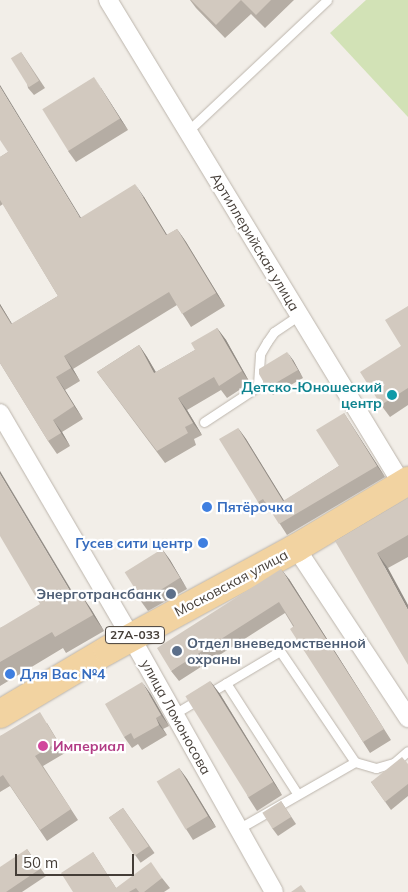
<!DOCTYPE html>
<html>
<head>
<meta charset="utf-8">
<style>
  body { margin:0 }
  #map { position:relative; width:408px; height:892px; overflow:hidden; background:#f2eee8; font-family:Mulish,sans-serif }
  div>[style] { position:absolute }
  .green>* { inset:0; background:#d2e2b6 }
  .roads { filter:drop-shadow(0 0 1px #bcb5ac) drop-shadow(0 0 1px #bcb5ac) }
  .lane>* { height:9px; margin:-4.5px; padding:0 4.5px; transform-origin:4.5px; border-radius:4.5px; background:#fff }
  .street>* { height:18px; margin:-9px; padding:0 9px; transform-origin:9px; border-radius:9px; background:#fff }
  .primary>* { height:28px; margin:-14px; padding:0 14px; transform-origin:14px; border-radius:14px; background:#f2d3a1 }
  .wall>* { inset:0; background:#b5ada4; transform-origin:0 0 }
  .shaded-wall>* { inset:0; background:#938d86 }
  .building>* { inset:0; background:#d2c9bf; transform-origin:0 0 }
  .dots>* { width:14px; height:14px; translate:-50% -50%; box-sizing:border-box; border:2px solid #fff; border-radius:50% }
  span { translate:-50% -50%; white-space:nowrap; text-align:center; line-height:1.15; -webkit-text-stroke:4.5px #fff; paint-order:stroke }
  .shield-label span { padding:1px 4px; background:#fff; border:1px solid; border-radius:4px; -webkit-text-stroke-width:0 }
  .shield-label { font-size:12px; color:#453e38; font-weight:700 }
  .street-label { font-size:14px; color:#453e38 }
  .culture-label { font-size:14px; color:#0d838f; font-weight:700 }
  .right { translate:-100% -50%; text-align:right }
  .shop-label { font-size:14px; color:#366cbe; font-weight:700 }
  .left { translate:0 -50%; text-align:left }
  .service-label { font-size:14px; color:#4e5e75; font-weight:700 }
  .hotel-label { font-size:14px; color:#b23c85; font-weight:700 }
  .scale { position:absolute; left:15px; top:854px; width:119px; height:22px; box-sizing:border-box; border:2px solid #453e38; border-top:0; padding-left:6px; font-size:15px; line-height:18px; white-space:nowrap; color:#453e38; -webkit-text-stroke:4px #fff; paint-order:stroke }
</style>
</head>
<body>
<div id="map">
  <div class="green">
    <div style="clip-path:polygon(366px 0,408px 0,408px 117px,330px 33px)"></div>
  </div>
  <div class="roads">
    <div class="lane">
      <div style="left:188px;top:131px;width:191px;rotate:-43.3deg"></div>
      <div style="left:204px;top:422px;width:60px;rotate:-33.4deg"></div>
      <div style="left:254px;top:389px;width:6px;rotate:-51deg"></div>
      <div style="left:258px;top:384px;width:30px;rotate:-86deg"></div>
      <div style="left:260px;top:354px;width:14px;rotate:-60deg"></div>
      <div style="left:267px;top:342px;width:12px;rotate:-55deg"></div>
      <div style="left:274px;top:332px;width:30px;rotate:-34deg"></div>
      <div style="left:226px;top:683px;width:131px;rotate:57.2deg"></div>
      <div style="left:174px;top:714px;width:123px;rotate:-30.7deg"></div>
      <div style="left:280px;top:651px;width:134px;rotate:56deg"></div>
      <div style="left:238px;top:829px;width:135px;rotate:-29.8deg"></div>
      <div style="left:355px;top:762px;width:22px;rotate:16deg"></div>
      <div style="left:376px;top:768px;width:19px;rotate:-16deg"></div>
      <div style="left:394px;top:763px;width:18px;rotate:-41deg"></div>
    </div>
    <div class="street">
      <div style="left:108px;top:0;width:566px;rotate:58.72deg"></div>
      <div style="left:0;top:413px;width:259px;rotate:59.7deg"></div>
      <div style="left:131px;top:637px;width:292px;rotate:60.7deg"></div>
      <div style="left:296px;top:548px;width:204px;rotate:56.6deg"></div>
    </div>
    <div class="primary">
      <div style="left:0;top:714px;width:126px;rotate:-30.7deg"></div>
      <div style="left:108px;top:650px;width:214px;rotate:-28.5deg"></div>
      <div style="left:296px;top:548px;width:131px;rotate:-30.9deg"></div>
    </div>
  </div>
  <div class="wall">
    <div style="clip-path:polygon(190px 0,294px 0,265px 28px,251px 14px,225px 38px,196px 8px)"></div>
    <div style="clip-path:polygon(21px 52px,45px 88px,34px 95px,28px 88px)"></div>
    <div style="clip-path:polygon(101px 88px,128px 130px,76px 162px,68px 151px)"></div>
    <div style="clip-path:polygon(8px 152px,81px 218px,144px 197px,167px 235px,177px 229px,186px 242px,225px 306px,191px 327px,177px 305px,73px 369px,80px 381px,65px 390px,83px 419px,62px 432px,70px 446px,57px 454px,48px 441px,0 363px,0 304px,12px 324px,58px 296px,3px 204px,0 206px,0 157px)"></div>
    <div style="clip-path:polygon(408px 306px,408px 405px,390px 417px,381px 405px,401px 346px)"></div>
    <div style="clip-path:polygon(217px 328px,226px 340px,250px 383px,227px 398px,221px 390px,187px 410px,202px 435px,194px 439px,196px 445px,165px 463px,97px 372px,139px 345px,147px 357px,156px 372px,195px 350px)"></div>
    <div style="clip-path:polygon(293px 360px,303px 378px,273px 395px,267px 388px)"></div>
    <div style="clip-path:polygon(344px 413px,385px 477px,287px 535px,271px 510px,265px 513px,258px 502px,238px 428px,246px 439px,284px 501px,339px 466px)"></div>
    <div style="clip-path:polygon(408px 498px,408px 557px,388px 568px,335px 541px)"></div>
    <div style="clip-path:polygon(162px 549px,170px 560px,187px 589px,148px 611px,140px 600px)"></div>
    <div style="clip-path:polygon(289px 579px,391px 740px,370px 753px,363px 742px,285px 613px,179px 681px,171px 671px)"></div>
    <div style="clip-path:polygon(80px 593px,91px 609px,104px 631px,66px 653px,63px 648px,0 686px,0 628px,75px 595px)"></div>
    <div style="clip-path:polygon(210px 681px,220px 694px,282px 795px,257px 811px,248px 797px)"></div>
    <div style="clip-path:polygon(150px 693px,169px 726px,163px 729px,167px 735px,142px 750px,138px 744px,132px 748px,124px 737px)"></div>
    <div style="clip-path:polygon(47px 723px,65px 753px,43px 766px,78px 820px,47px 841px,10px 786px,0 792px,0 736px)"></div>
    <div style="clip-path:polygon(408px 764px,408px 796px,391px 810px,371px 782px)"></div>
    <div style="clip-path:polygon(179px 768px,187px 779px,216px 827px,193px 840px,186px 829px)"></div>
    <div style="clip-path:polygon(281px 801px,296px 824px,278px 836px,272px 828px)"></div>
    <div style="left:123px;top:808px;width:55px;height:17px;rotate:55deg"></div>
    <div style="clip-path:polygon(27px 849px,46px 876px,22px 892px,0 892px)"></div>
    <div style="clip-path:polygon(93px 852px,116px 888px,162px 878px,170px 888px,164px 892px,73px 892px)"></div>
  </div>
  <div class="shaded-wall">
    <div style="clip-path:polygon(94px 77px,101px 88px,128px 130px,120px 119px)"></div>
    <div style="clip-path:polygon(0 85px,89px 231px,80px 218px,0 87px)"></div>
    <div style="clip-path:polygon(135px 184px,144px 197px,175px 248px,166px 235px)"></div>
    <div style="clip-path:polygon(177px 229px,186px 242px,225px 306px,216px 293px)"></div>
    <div style="clip-path:polygon(0 304px,20px 337px,0 306px)"></div>
    <div style="clip-path:polygon(217px 328px,226px 340px,250px 383px,242px 371px)"></div>
    <div style="clip-path:polygon(139px 345px,147px 357px,163px 385px,154px 373px)"></div>
    <div style="clip-path:polygon(287px 352px,293px 360px,303px 378px,298px 370px)"></div>
    <div style="clip-path:polygon(64px 356px,73px 369px,80px 381px,71px 368px)"></div>
    <div style="clip-path:polygon(56px 377px,65px 390px,83px 419px,74px 406px)"></div>
    <div style="clip-path:polygon(178px 398px,187px 410px,202px 435px,193px 423px)"></div>
    <div style="clip-path:polygon(344px 413px,351px 424px,385px 477px,377px 466px)"></div>
    <div style="clip-path:polygon(53px 420px,62px 432px,70px 446px,61px 433px)"></div>
    <div style="clip-path:polygon(238px 428px,246px 439px,291px 512px,283px 501px)"></div>
    <div style="clip-path:polygon(0 471px,85px 613px,73px 596px,0 474px)"></div>
    <div style="clip-path:polygon(162px 549px,170px 560px,187px 589px,180px 578px)"></div>
    <div style="clip-path:polygon(377px 553px,388px 568px,408px 605px,408px 610px)"></div>
    <div style="clip-path:polygon(281px 569px,289px 579px,391px 740px,384px 729px)"></div>
    <div style="clip-path:polygon(80px 593px,91px 609px,104px 631px,93px 615px)"></div>
    <div style="clip-path:polygon(210px 681px,220px 694px,282px 795px,273px 782px)"></div>
    <div style="clip-path:polygon(142px 682px,150px 693px,169px 726px,161px 715px)"></div>
    <div style="clip-path:polygon(156px 718px,163px 729px,167px 735px,159px 725px)"></div>
    <div style="clip-path:polygon(179px 768px,187px 779px,216px 827px,208px 816px)"></div>
  </div>
  <div class="building">
    <div style="clip-path:polygon(191px 0,271px 0,256px 15px,241px 0,216px 25px)"></div>
    <div style="left:21px;top:52px;width:34px;height:12px;rotate:58deg"></div>
    <div style="left:94px;top:77px;width:49px;height:61px;rotate:58deg"></div>
    <div style="clip-path:polygon(0 87px,80px 218px,135px 184px,166px 235px,177px 229px,216px 293px,182px 314px,169px 292px,64px 356px,71px 368px,56px 377px,74px 406px,53px 420px,61px 433px,48px 441px,0 363px,0 306px,11px 324px,58px 296px,0 200px,0 157px,8px 152px,0 140px)"></div>
    <div style="clip-path:polygon(408px 306px,408px 388px,381px 405px,360px 372px,401px 346px,385px 320px)"></div>
    <div style="clip-path:polygon(217px 328px,242px 371px,219px 386px,214px 377px,178px 398px,193px 423px,185px 427px,188px 433px,157px 451px,97px 372px,139px 345px,154px 373px,195px 350px,191px 343px)"></div>
    <div style="clip-path:polygon(287px 352px,298px 370px,267px 388px,259px 374px,259px 369px)"></div>
    <div style="clip-path:polygon(344px 413px,377px 466px,279px 524px,263px 499px,258px 502px,219px 439px,238px 428px,283px 501px,339px 466px,316px 430px)"></div>
    <div style="clip-path:polygon(0 474px,73px 596px,80px 593px,93px 615px,55px 637px,52px 632px,0 662px,0 628px,40px 604px,0 536px)"></div>
    <div style="clip-path:polygon(408px 498px,408px 535px,377px 553px,408px 610px,408px 665px,335px 541px)"></div>
    <div style="left:162px;top:549px;width:34px;height:44px;rotate:58deg"></div>
    <div style="clip-path:polygon(281px 569px,384px 729px,363px 742px,290px 629px,294px 626px,279px 602px,171px 671px,157px 648px)"></div>
    <div style="left:210px;top:681px;width:119px;height:29px;rotate:58deg"></div>
    <div style="clip-path:polygon(142px 682px,161px 715px,156px 718px,159px 725px,134px 739px,131px 733px,124px 737px,105px 704px)"></div>
    <div style="clip-path:polygon(40px 712px,58px 742px,35px 756px,71px 809px,40px 830px,3px 775px,0 777px,0 736px)"></div>
    <div style="clip-path:polygon(402px 757px,408px 764px,408px 784px,385px 802px,371px 782px)"></div>
    <div style="left:179px;top:768px;width:56px;height:26px;rotate:59deg"></div>
    <div style="left:281px;top:801px;width:19px;height:22px;rotate:58deg"></div>
    <div style="left:123px;top:808px;width:46px;height:17px;rotate:56deg"></div>
    <div style="clip-path:polygon(27px 849px,40px 869px,6px 892px,0 892px,0 867px)"></div>
    <div style="clip-path:polygon(93px 852px,116px 888px,151px 862px,162px 878px,144px 892px,139px 892px,136px 888px,129px 892px,73px 892px,61px 873px)"></div>
    <div style="clip-path:polygon(301px 885px,306px 892px,291px 892px)"></div>
  </div>
  <div class="dots">
    <div style="left:392px;top:395px;background:#0f9aa8"></div>
    <div style="left:207px;top:507px;background:#3f7fe0"></div>
    <div style="left:203px;top:543px;background:#3f7fe0"></div>
    <div style="left:171px;top:594px;background:#5c6f8a"></div>
    <div style="left:177px;top:651px;background:#5c6f8a"></div>
    <div style="left:10px;top:674px;background:#3f7fe0"></div>
    <div style="left:43px;top:746px;background:#d1479c"></div>
  </div>
  <div class="shield-label">
    <span style="left:135px;top:635px">27А-033</span>
  </div>
  <div class="street-label">
    <span style="left:255px;top:242px;rotate:59deg">Артиллерийская улица</span>
    <span style="left:231px;top:583px;rotate:-28deg">Московская улица</span>
    <span style="left:176px;top:717px;rotate:61deg">улица Ломоносова</span>
  </div>
  <div class="culture-label">
    <span class="right" style="left:382px;top:395px">Детско-Юношеский<br>центр</span>
  </div>
  <div class="shop-label">
    <span class="left" style="left:217px;top:507px">Пятёрочка</span>
    <span class="right" style="left:193px;top:543px">Гусев сити центр</span>
    <span class="left" style="left:20px;top:674px">Для Вас №4</span>
  </div>
  <div class="service-label">
    <span class="right" style="left:161px;top:594px">Энерготрансбанк</span>
    <span class="left" style="left:187px;top:651px">Отдел вневедомственной<br>охраны</span>
  </div>
  <div class="hotel-label">
    <span class="left" style="left:53px;top:746px">Империал</span>
  </div>
  <div class="scale">50 m</div>
</div>
</body>
</html>
